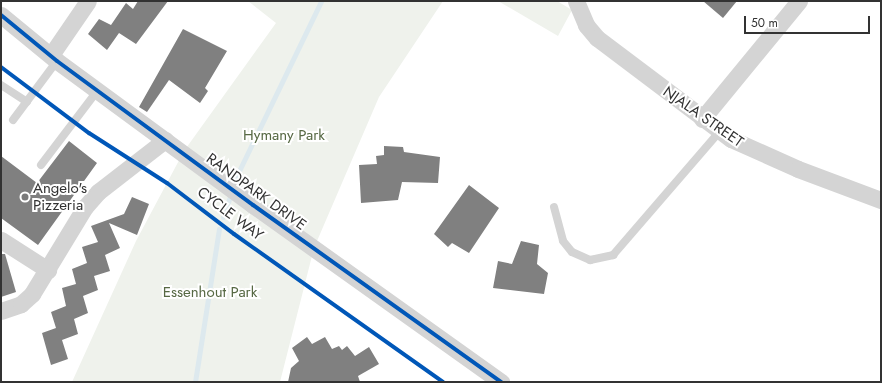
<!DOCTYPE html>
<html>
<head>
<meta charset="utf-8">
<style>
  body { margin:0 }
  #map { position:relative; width:882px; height:383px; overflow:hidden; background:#fff; font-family:Jost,sans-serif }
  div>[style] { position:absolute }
  .green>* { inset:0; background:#eff2ec }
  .stream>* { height:5px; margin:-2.5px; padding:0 2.5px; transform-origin:2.5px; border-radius:2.5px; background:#dde9ee }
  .building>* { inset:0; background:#808080 }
  .lane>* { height:8px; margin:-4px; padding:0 4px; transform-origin:4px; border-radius:4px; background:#d4d4d4 }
  .street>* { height:17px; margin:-8.5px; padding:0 8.5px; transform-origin:8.5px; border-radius:8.5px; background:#d4d4d4 }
  .cycleway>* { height:4px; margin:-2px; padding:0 2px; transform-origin:2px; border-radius:2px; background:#0057b8 }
  .dots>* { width:11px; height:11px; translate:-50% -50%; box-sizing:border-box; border:2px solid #fff; border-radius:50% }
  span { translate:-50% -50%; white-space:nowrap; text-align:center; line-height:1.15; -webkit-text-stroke:4px #fff; paint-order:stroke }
  .street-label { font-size:15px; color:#323232 }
  .park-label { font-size:15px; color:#576944 }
  .poi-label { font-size:15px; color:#323232 }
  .left { translate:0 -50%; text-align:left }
  .frame { position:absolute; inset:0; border:2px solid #323232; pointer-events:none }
  .scale { position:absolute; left:744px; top:16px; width:126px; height:18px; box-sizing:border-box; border:2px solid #323232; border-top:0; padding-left:5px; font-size:12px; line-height:14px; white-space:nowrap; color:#323232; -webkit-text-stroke:3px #fff; paint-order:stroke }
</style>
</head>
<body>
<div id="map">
  <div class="green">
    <div style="clip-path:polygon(248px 1px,443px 1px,379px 97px,314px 248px,280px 382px,72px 382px,136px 241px,184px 151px,276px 23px)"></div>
    <div style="clip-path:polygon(498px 1px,557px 1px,572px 10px,558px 36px)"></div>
  </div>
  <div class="stream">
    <div style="left:223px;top:217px;width:46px;rotate:-71.2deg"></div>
    <div style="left:238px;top:173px;width:191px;rotate:-64.2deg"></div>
    <div style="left:195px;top:382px;width:155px;rotate:-81.1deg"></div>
  </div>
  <div class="building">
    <div style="clip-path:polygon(138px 1px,168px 1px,136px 44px,119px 33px,107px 50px,88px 34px,99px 19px,111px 25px,126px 3px,133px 9px)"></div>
    <div style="clip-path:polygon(703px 1px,737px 1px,723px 18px)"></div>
    <div style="clip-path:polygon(183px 29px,227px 51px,205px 88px,208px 91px,200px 103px,169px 80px,147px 112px,139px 107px)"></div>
    <div style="clip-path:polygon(69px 141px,97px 163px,38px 245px,1px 218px,1px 156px,37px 183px)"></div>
    <div style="clip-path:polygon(384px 146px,403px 147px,404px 152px,440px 157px,438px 183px,402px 182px,398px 200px,361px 203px,359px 165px,377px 164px,376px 156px,384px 155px)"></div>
    <div style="clip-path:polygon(469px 185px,499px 208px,469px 253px,452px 243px,448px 247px,434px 234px)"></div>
    <div style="clip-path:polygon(132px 197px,149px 204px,137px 235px,109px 223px,120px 248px,105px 255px,110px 271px,94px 276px,98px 290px,83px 296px,88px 313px,74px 319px,78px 334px,62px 340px,68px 359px,51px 365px,42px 333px,56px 328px,51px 312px,66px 306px,62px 288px,76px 284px,72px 269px,87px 263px,82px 247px,98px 242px,91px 226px,124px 214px)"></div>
    <div style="clip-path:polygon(521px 241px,539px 245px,537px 264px,548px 273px,544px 294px,493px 288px,498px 261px,512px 264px)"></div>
    <div style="clip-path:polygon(1px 254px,5px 254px,16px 292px,1px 297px)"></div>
    <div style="clip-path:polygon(307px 337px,312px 344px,325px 337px,332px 349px,339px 346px,342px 350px,347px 346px,355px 356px,369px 347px,379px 364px,358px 376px,360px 382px,288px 382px,291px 368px,299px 361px,292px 348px)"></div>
  </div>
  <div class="lane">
    <div style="left:1px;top:85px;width:31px;rotate:33deg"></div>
    <div style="left:13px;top:120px;width:74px;rotate:-53.3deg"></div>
    <div style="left:41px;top:165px;width:94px;rotate:-52.8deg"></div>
    <div style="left:554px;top:207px;width:35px;rotate:75deg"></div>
    <div style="left:563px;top:241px;width:14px;rotate:51deg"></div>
    <div style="left:572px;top:252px;width:20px;rotate:24deg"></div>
    <div style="left:590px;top:260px;width:24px;rotate:-12deg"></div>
    <div style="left:613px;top:255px;width:164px;rotate:-49.2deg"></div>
  </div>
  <div class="street">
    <div style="left:576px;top:1px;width:26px;rotate:67deg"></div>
    <div style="left:586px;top:25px;width:17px;rotate:50deg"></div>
    <div style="left:597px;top:38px;width:168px;rotate:37deg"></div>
    <div style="left:731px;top:139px;width:73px;rotate:24.1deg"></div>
    <div style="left:798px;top:169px;width:89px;rotate:20.5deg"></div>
    <div style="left:1px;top:15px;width:72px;rotate:39.4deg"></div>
    <div style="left:57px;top:61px;width:243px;rotate:36.3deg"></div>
    <div style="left:253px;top:205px;width:305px;rotate:35.5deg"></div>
    <div style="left:51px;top:55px;width:65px;rotate:-55.6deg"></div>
    <div style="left:702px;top:119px;width:153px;rotate:-50.6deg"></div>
    <div style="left:1px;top:240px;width:56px;rotate:32.6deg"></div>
    <div style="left:1px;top:311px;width:21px;rotate:-19deg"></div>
    <div style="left:21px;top:304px;width:15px;rotate:-42deg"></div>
    <div style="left:32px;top:294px;width:102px;rotate:-58.7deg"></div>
    <div style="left:85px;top:207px;width:20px;rotate:-49deg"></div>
    <div style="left:98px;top:192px;width:85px;rotate:-37.8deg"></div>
  </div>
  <div class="cycleway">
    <div style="left:1px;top:15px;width:72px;rotate:39.4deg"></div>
    <div style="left:57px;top:61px;width:243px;rotate:36.3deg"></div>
    <div style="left:253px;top:205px;width:305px;rotate:35.5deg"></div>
    <div style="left:1px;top:67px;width:110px;rotate:36.9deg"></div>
    <div style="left:89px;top:133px;width:93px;rotate:32.7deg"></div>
    <div style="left:167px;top:183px;width:84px;rotate:37.3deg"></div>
    <div style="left:234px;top:234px;width:256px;rotate:35.3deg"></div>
  </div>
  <div class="dots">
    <div style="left:25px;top:197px;background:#7a7a7a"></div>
  </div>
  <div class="street-label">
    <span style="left:703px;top:117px;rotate:35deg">NJALA STREET</span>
    <span style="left:256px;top:192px;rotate:36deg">RANDPARK DRIVE</span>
    <span style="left:230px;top:214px;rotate:37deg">CYCLE WAY</span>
  </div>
  <div class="park-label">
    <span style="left:284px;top:136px">Hymany Park</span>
    <span style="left:210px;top:293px">Essenhout Park</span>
  </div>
  <div class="poi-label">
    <span class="left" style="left:33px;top:197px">Angelo's<br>Pizzeria</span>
  </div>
  <div class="frame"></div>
  <div class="scale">50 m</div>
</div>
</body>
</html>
